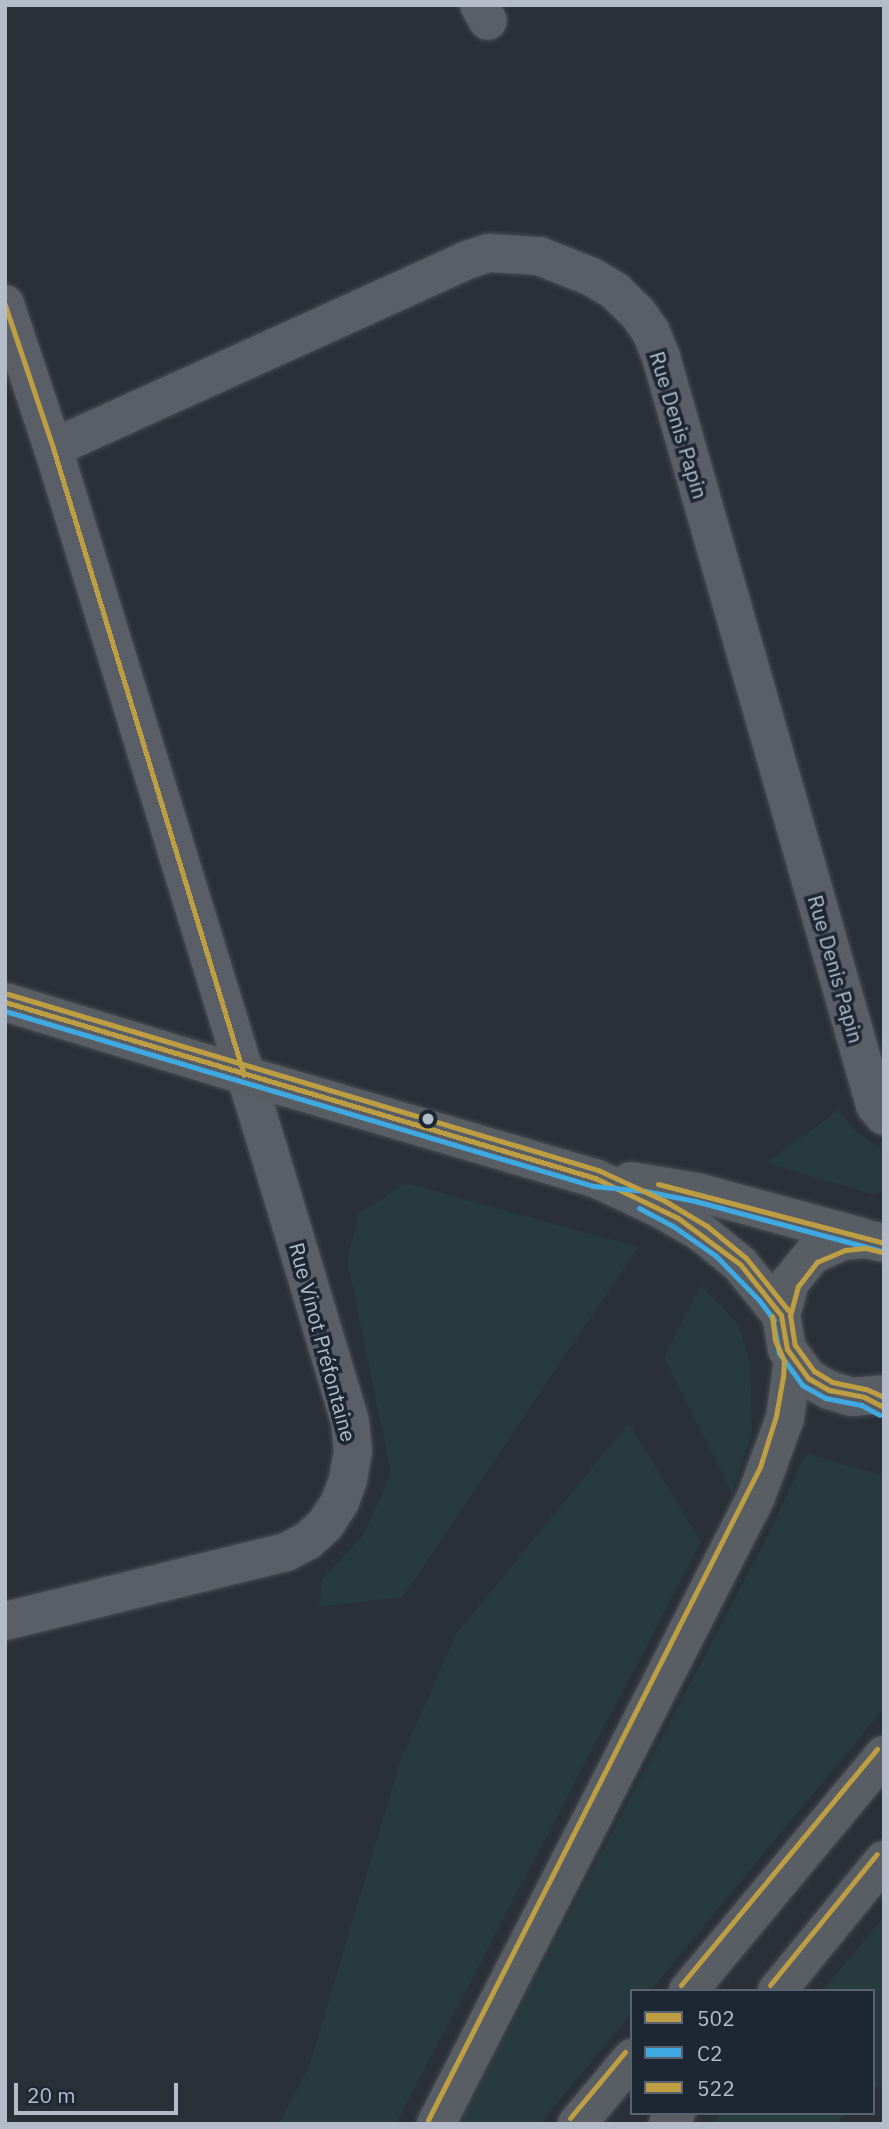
<!DOCTYPE html>
<html>
<head>
<meta charset="utf-8">
<style>
  body { margin:0 }
  #map { position:relative; width:889px; height:2129px; overflow:hidden; background:#2a3038; font-family:"IBM Plex Sans",sans-serif }
  div>[style] { position:absolute }
  .green>* { inset:0; background:#273a3e }
  .roads { filter:drop-shadow(0 0 2px #484c53) drop-shadow(0 0 2px #484c53) }
  .street>* { height:38px; margin:-19px; padding:0 19px; transform-origin:19px; border-radius:19px; background:#5a5e66 }
  .secondary>* { height:38px; margin:-19px; padding:0 19px; transform-origin:19px; border-radius:19px; background:#595d64 }
  .bus-1>* { height:5px; margin:-2.5px; padding:0 2.5px; transform-origin:2.5px; border-radius:2.5px; background:#be9e42 }
  .bus-2>* { height:5px; margin:-2.5px; padding:0 2.5px; transform-origin:2.5px; border-radius:2.5px; background:#3faae2 }
  .bus-3>* { height:5px; margin:-2.5px; padding:0 2.5px; transform-origin:2.5px; border-radius:2.5px; background:#be9e42 }
  .dots>* { width:19px; height:19px; translate:-50% -50%; box-sizing:border-box; border:4px solid #1d2633; border-radius:50% }
  span { translate:-50% -50%; white-space:nowrap; text-align:center; line-height:1.15; -webkit-text-stroke:7px #1d2633; paint-order:stroke }
  .street-label { font-size:21px; color:#b4bcc9 }
  .frame { position:absolute; inset:0; border:7px solid #b4bcc9; pointer-events:none }
  .legend { position:absolute; left:630px; top:1989px; width:245px; height:126px; box-sizing:border-box; background:#1d2633; border:2px solid #59626f; margin:0; padding:9px 12px; list-style:none; font-size:21px; color:#b4bcc9 }
  .legend li { display:flex; align-items:center; gap:14px; height:35px }
  .legend b { width:35px; border:2px solid #59626f }
  .scale { position:absolute; left:14px; top:2083px; width:164px; height:32px; box-sizing:border-box; border:4px solid #b4bcc9; border-top:0; padding-left:9px; font-size:21px; line-height:24px; white-space:nowrap; color:#b4bcc9; -webkit-text-stroke:5px #1d2633; paint-order:stroke }
</style>
</head>
<body>
<div id="map">
  <div class="green">
    <div style="clip-path:polygon(839px 1110px,853px 1129px,884px 1150px,884px 1191px,873px 1194px,766px 1163px)"></div>
    <div style="clip-path:polygon(406px 1183px,638px 1247px,403px 1597px,319px 1607px,322px 1579px,363px 1536px,391px 1473px,347px 1260px,359px 1213px)"></div>
    <div style="clip-path:polygon(701px 1285px,739px 1325px,751px 1369px,752px 1434px,732px 1493px,664px 1358px)"></div>
    <div style="clip-path:polygon(629px 1423px,701px 1542px,396px 2124px,278px 2124px,309px 2067px,401px 1759px,456px 1634px)"></div>
    <div style="clip-path:polygon(806px 1453px,884px 1476px,884px 1708px,650px 1991px,632px 1991px,632px 2012px,540px 2124px,459px 2124px,773px 1525px)"></div>
    <div style="clip-path:polygon(884px 1917px,884px 2082px,873px 2091px,873px 1991px,822px 1991px)"></div>
    <div style="clip-path:polygon(721px 2113px,847px 2113px,835px 2124px,712px 2124px)"></div>
  </div>
  <div class="roads">
    <div class="street">
      <div style="left:479px;top:5px;width:18px;rotate:61deg"></div>
      <div style="left:5px;top:304px;width:152px;rotate:71.6deg"></div>
      <div style="left:53px;top:448px;width:732px;rotate:72.93deg"></div>
      <div style="left:268px;top:1148px;width:286px;rotate:73.3deg"></div>
      <div style="left:350px;top:1422px;width:29px;rotate:84deg"></div>
      <div style="left:353px;top:1451px;width:29px;rotate:100deg"></div>
      <div style="left:348px;top:1480px;width:23px;rotate:110deg"></div>
      <div style="left:340px;top:1502px;width:27px;rotate:123deg"></div>
      <div style="left:325px;top:1525px;width:24px;rotate:138deg"></div>
      <div style="left:307px;top:1541px;width:24px;rotate:152deg"></div>
      <div style="left:286px;top:1552px;width:289px;rotate:166.2deg"></div>
      <div style="left:53px;top:448px;width:455px;rotate:-24.4deg"></div>
      <div style="left:467px;top:260px;width:23px;rotate:-18deg"></div>
      <div style="left:489px;top:253px;width:50px;rotate:3.4deg"></div>
      <div style="left:539px;top:256px;width:57px;rotate:21.6deg"></div>
      <div style="left:592px;top:277px;width:27px;rotate:31deg"></div>
      <div style="left:615px;top:291px;width:30px;rotate:44deg"></div>
      <div style="left:637px;top:312px;width:24px;rotate:55deg"></div>
      <div style="left:651px;top:332px;width:27px;rotate:68deg"></div>
      <div style="left:661px;top:357px;width:778px;rotate:74.03deg"></div>
      <div style="left:875px;top:1105px;width:14px;rotate:51deg"></div>
    </div>
    <div class="secondary">
      <div style="left:5px;top:1002px;width:250px;rotate:17deg"></div>
      <div style="left:244px;top:1075px;width:366px;rotate:16.4deg"></div>
      <div style="left:595px;top:1178px;width:73px;rotate:25.2deg"></div>
      <div style="left:661px;top:1209px;width:48px;rotate:30.3deg"></div>
      <div style="left:702px;top:1233px;width:49px;rotate:39.2deg"></div>
      <div style="left:740px;top:1264px;width:65px;rotate:51.2deg"></div>
      <div style="left:631px;top:1181px;width:67px;rotate:9.5deg"></div>
      <div style="left:697px;top:1192px;width:170px;rotate:15.3deg"></div>
      <div style="left:884px;top:1243px;width:18px;rotate:-167deg"></div>
      <div style="left:866px;top:1239px;width:23px;rotate:175deg"></div>
      <div style="left:843px;top:1241px;width:34px;rotate:156deg"></div>
      <div style="left:812px;top:1255px;width:35px;rotate:129deg"></div>
      <div style="left:790px;top:1282px;width:34px;rotate:105deg"></div>
      <div style="left:781px;top:1315px;width:35px;rotate:80deg"></div>
      <div style="left:787px;top:1349px;width:36px;rotate:54deg"></div>
      <div style="left:808px;top:1378px;width:24px;rotate:30deg"></div>
      <div style="left:829px;top:1390px;width:24px;rotate:17deg"></div>
      <div style="left:852px;top:1397px;width:32px;rotate:-5deg"></div>
      <div style="left:688px;top:1991px;width:307px;rotate:-50.3deg"></div>
      <div style="left:777px;top:1991px;width:169px;rotate:-50.8deg"></div>
      <div style="left:436px;top:2124px;width:704px;rotate:-62.96deg"></div>
      <div style="left:756px;top:1497px;width:84px;rotate:-69.8deg"></div>
      <div style="left:785px;top:1418px;width:60px;rotate:-82.3deg"></div>
      <div style="left:577px;top:2124px;width:86px;rotate:-50.2deg"></div>
      <div style="left:668px;top:2124px;width:14px;rotate:-54deg"></div>
    </div>
  </div>
  <div class="bus-1">
    <div style="left:5px;top:305px;width:151px;rotate:71.4deg"></div>
    <div style="left:53px;top:448px;width:655px;rotate:73.06deg"></div>
    <div style="left:5px;top:1002px;width:616px;rotate:16.61deg"></div>
    <div style="left:595px;top:1178px;width:92px;rotate:25.7deg"></div>
    <div style="left:678px;top:1218px;width:77px;rotate:36.6deg"></div>
    <div style="left:740px;top:1264px;width:65px;rotate:51.2deg"></div>
    <div style="left:781px;top:1315px;width:35px;rotate:80deg"></div>
    <div style="left:787px;top:1349px;width:36px;rotate:54deg"></div>
    <div style="left:808px;top:1378px;width:24px;rotate:30deg"></div>
    <div style="left:829px;top:1390px;width:36px;rotate:11deg"></div>
    <div style="left:864px;top:1397px;width:22px;rotate:27deg"></div>
    <div style="left:658px;top:1184px;width:234px;rotate:14.6deg"></div>
  </div>
  <div class="bus-2">
    <div style="left:5px;top:1011px;width:613px;rotate:16.57deg"></div>
    <div style="left:593px;top:1186px;width:52px;rotate:5.5deg"></div>
    <div style="left:645px;top:1191px;width:51px;rotate:11.3deg"></div>
    <div style="left:695px;top:1201px;width:194px;rotate:15deg"></div>
    <div style="left:639px;top:1208px;width:38px;rotate:28deg"></div>
    <div style="left:673px;top:1226px;width:52px;rotate:34.9deg"></div>
    <div style="left:716px;top:1256px;width:62px;rotate:45.7deg"></div>
    <div style="left:759px;top:1300px;width:25px;rotate:53deg"></div>
    <div style="left:772px;top:1317px;width:37px;rotate:79deg"></div>
    <div style="left:779px;top:1353px;width:39px;rotate:54deg"></div>
    <div style="left:802px;top:1385px;width:26px;rotate:29deg"></div>
    <div style="left:825px;top:1398px;width:37px;rotate:11deg"></div>
    <div style="left:861px;top:1405px;width:21px;rotate:28deg"></div>
  </div>
  <div class="bus-3">
    <div style="left:8px;top:994px;width:616px;rotate:16.61deg"></div>
    <div style="left:598px;top:1170px;width:74px;rotate:24.8deg"></div>
    <div style="left:665px;top:1201px;width:49px;rotate:30.8deg"></div>
    <div style="left:707px;top:1226px;width:50px;rotate:39.4deg"></div>
    <div style="left:746px;top:1258px;width:67px;rotate:51.1deg"></div>
    <div style="left:882px;top:1252px;width:17px;rotate:-167deg"></div>
    <div style="left:865px;top:1248px;width:20px;rotate:174deg"></div>
    <div style="left:845px;top:1250px;width:30px;rotate:157deg"></div>
    <div style="left:817px;top:1262px;width:31px;rotate:128deg"></div>
    <div style="left:798px;top:1286px;width:30px;rotate:105deg"></div>
    <div style="left:790px;top:1315px;width:30px;rotate:81deg"></div>
    <div style="left:795px;top:1345px;width:32px;rotate:54deg"></div>
    <div style="left:814px;top:1371px;width:21px;rotate:31deg"></div>
    <div style="left:832px;top:1382px;width:35px;rotate:12deg"></div>
    <div style="left:866px;top:1389px;width:20px;rotate:24deg"></div>
    <div style="left:681px;top:1985px;width:307px;rotate:-50.3deg"></div>
    <div style="left:770px;top:1985px;width:169px;rotate:-50.8deg"></div>
    <div style="left:570px;top:2118px;width:86px;rotate:-50.2deg"></div>
    <div style="left:428px;top:2120px;width:733px;rotate:-63.05deg"></div>
    <div style="left:760px;top:1467px;width:53px;rotate:-72.6deg"></div>
    <div style="left:776px;top:1416px;width:39px;rotate:-80deg"></div>
    <div style="left:783px;top:1378px;width:17px;rotate:-87deg"></div>
    <div style="left:784px;top:1361px;width:23px;rotate:-113deg"></div>
    <div style="left:775px;top:1340px;width:24px;rotate:-97deg"></div>
  </div>
  <div class="dots">
    <div style="left:428px;top:1119px;background:#b4bcc9"></div>
  </div>
  <div class="street-label">
    <span style="left:679px;top:425px;rotate:73deg">Rue Denis Papin</span>
    <span style="left:836px;top:969px;rotate:74deg">Rue Denis Papin</span>
    <span style="left:323px;top:1342px;rotate:75deg">Rue Vinot Préfontaine</span>
  </div>
  <div class="frame"></div>
  <ul class="legend">
  <li><b style="height:9px;background:#be9e42"></b>502</li>
  <li><b style="height:9px;background:#3faae2"></b>C2</li>
  <li><b style="height:9px;background:#be9e42"></b>522</li>
  </ul>
  <div class="scale">20 m</div>
</div>
</body>
</html>
